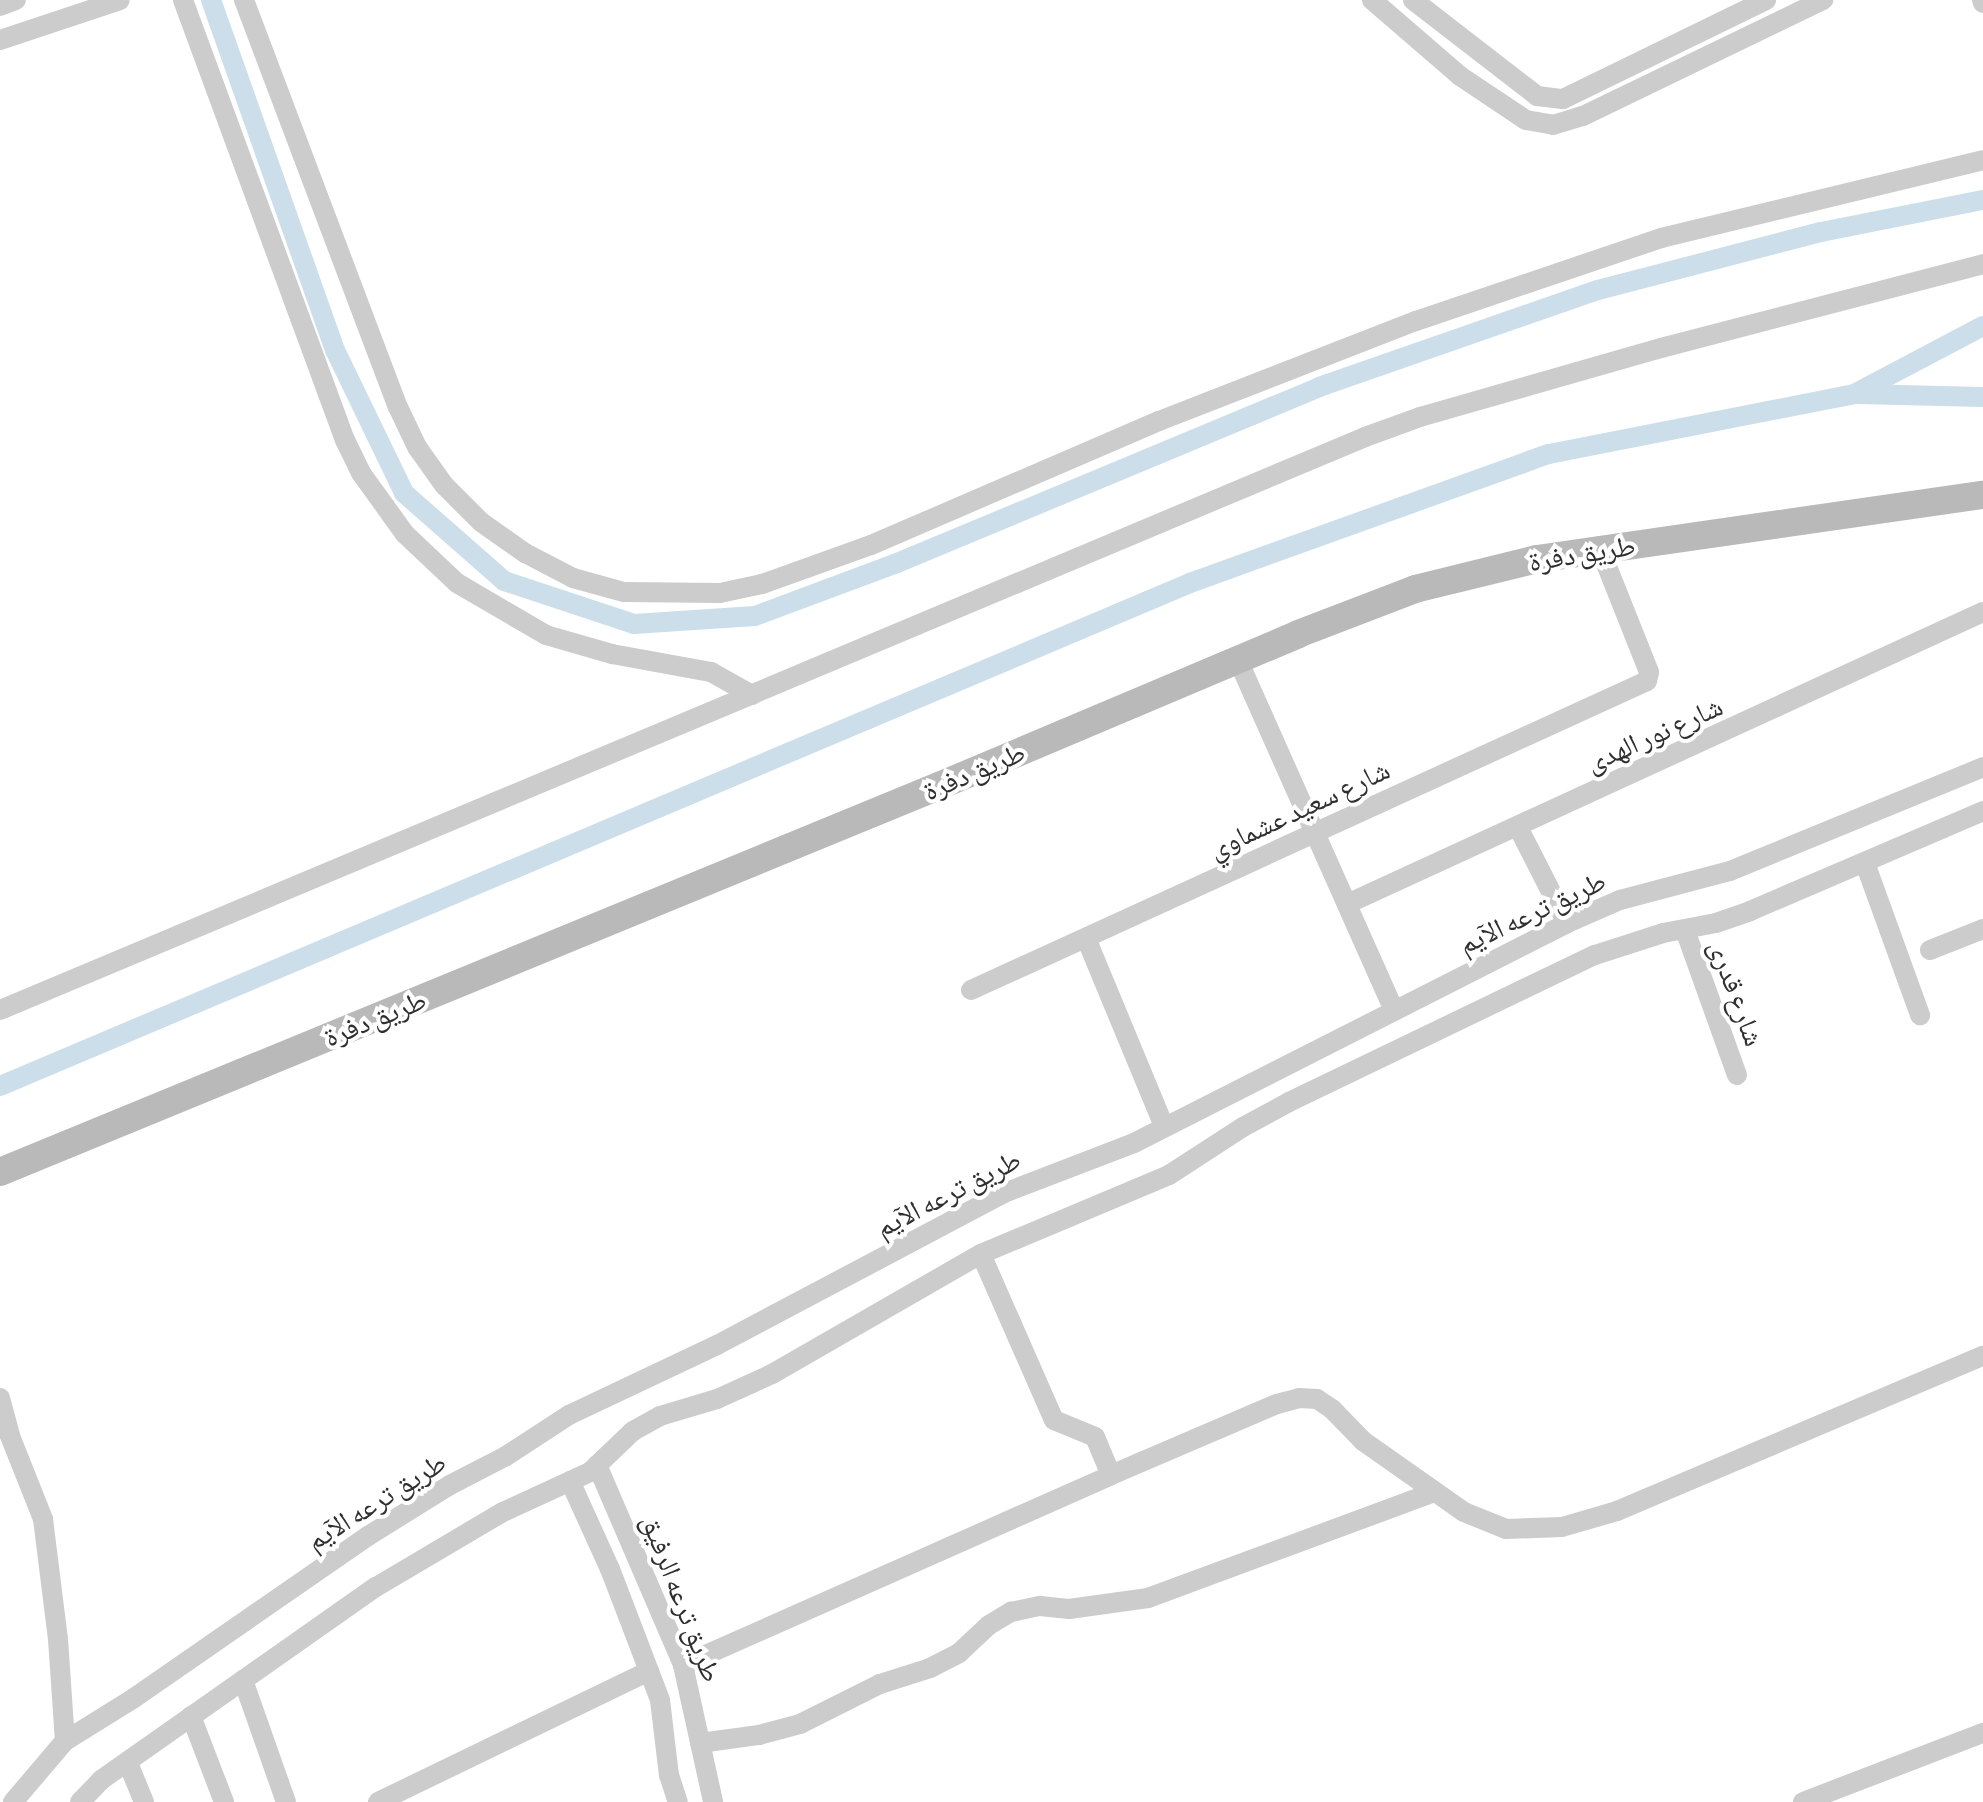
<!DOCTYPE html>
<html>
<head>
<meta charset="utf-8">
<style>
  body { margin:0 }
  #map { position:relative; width:1983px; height:1802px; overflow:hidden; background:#fff; font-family:"Asap Condensed","Noto Naskh Arabic",sans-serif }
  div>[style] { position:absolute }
  .canal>* { height:20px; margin:-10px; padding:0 10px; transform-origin:10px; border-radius:10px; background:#ccdeea }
  .minor>* { height:20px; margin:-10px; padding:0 10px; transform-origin:10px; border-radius:10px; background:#ccc }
  .secondary>* { height:28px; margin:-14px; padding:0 14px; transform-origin:14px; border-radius:14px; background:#b9b9b9 }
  span { translate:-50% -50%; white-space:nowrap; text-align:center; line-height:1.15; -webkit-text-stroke:8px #fff; paint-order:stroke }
  .street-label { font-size:28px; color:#2f2f2f }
</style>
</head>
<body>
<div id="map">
  <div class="canal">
    <div style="left:211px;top:0;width:371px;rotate:70.5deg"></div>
    <div style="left:335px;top:350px;width:159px;rotate:64.2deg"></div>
    <div style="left:404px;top:493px;width:133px;rotate:41.3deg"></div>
    <div style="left:504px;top:581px;width:137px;rotate:18.3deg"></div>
    <div style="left:634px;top:624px;width:121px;rotate:-3.8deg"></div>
    <div style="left:755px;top:616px;width:152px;rotate:-20.5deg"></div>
    <div style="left:897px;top:563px;width:457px;rotate:-22.6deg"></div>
    <div style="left:1319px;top:387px;width:295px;rotate:-19.2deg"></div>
    <div style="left:1598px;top:290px;width:230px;rotate:-14.6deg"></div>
    <div style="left:1821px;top:232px;width:165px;rotate:-11.2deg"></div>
    <div style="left:1858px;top:394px;width:125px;rotate:1.4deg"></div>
    <div style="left:0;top:1086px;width:1292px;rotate:-22.91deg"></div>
    <div style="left:1190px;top:583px;width:381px;rotate:-19.8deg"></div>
    <div style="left:1549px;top:454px;width:311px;rotate:-11.1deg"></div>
    <div style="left:1854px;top:394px;width:146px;rotate:-27.8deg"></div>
  </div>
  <div class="minor">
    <div style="left:183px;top:0;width:469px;rotate:69.8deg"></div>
    <div style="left:345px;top:440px;width:37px;rotate:64deg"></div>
    <div style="left:361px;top:473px;width:75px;rotate:54.2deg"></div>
    <div style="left:405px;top:534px;width:71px;rotate:43.3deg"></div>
    <div style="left:457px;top:583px;width:103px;rotate:30.3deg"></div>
    <div style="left:546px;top:635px;width:69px;rotate:16.1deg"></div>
    <div style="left:612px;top:654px;width:101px;rotate:10.3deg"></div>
    <div style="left:711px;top:672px;width:47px;rotate:29.3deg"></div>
    <div style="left:244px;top:0;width:435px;rotate:69.3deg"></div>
    <div style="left:398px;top:407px;width:44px;rotate:64.6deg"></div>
    <div style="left:417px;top:447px;width:47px;rotate:54.6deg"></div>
    <div style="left:444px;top:485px;width:52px;rotate:45deg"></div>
    <div style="left:481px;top:522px;width:54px;rotate:35.2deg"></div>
    <div style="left:525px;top:553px;width:54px;rotate:27.5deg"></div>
    <div style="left:573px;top:578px;width:53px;rotate:15.4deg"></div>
    <div style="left:624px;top:592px;width:96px;rotate:0.6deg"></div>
    <div style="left:720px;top:593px;width:43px;rotate:-12.1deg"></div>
    <div style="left:762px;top:584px;width:116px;rotate:-19.7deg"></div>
    <div style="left:871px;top:545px;width:314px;rotate:-23.3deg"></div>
    <div style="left:1159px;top:421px;width:276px;rotate:-21.3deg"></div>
    <div style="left:1416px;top:321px;width:259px;rotate:-18.7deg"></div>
    <div style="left:1661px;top:238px;width:331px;rotate:-13.6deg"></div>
    <div style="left:1372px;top:0;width:116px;rotate:40.8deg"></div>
    <div style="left:1460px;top:76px;width:79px;rotate:33.7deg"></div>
    <div style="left:1526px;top:120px;width:27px;rotate:10deg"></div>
    <div style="left:1553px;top:125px;width:31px;rotate:-17deg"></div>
    <div style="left:1583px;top:116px;width:267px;rotate:-25.8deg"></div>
    <div style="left:1413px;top:0;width:157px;rotate:37.7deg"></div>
    <div style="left:1537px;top:96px;width:26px;rotate:7deg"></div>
    <div style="left:1563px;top:99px;width:226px;rotate:-26deg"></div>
    <div style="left:1982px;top:0;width:3px;rotate:72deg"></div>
    <div style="left:0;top:6px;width:17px;rotate:-21deg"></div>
    <div style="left:0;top:40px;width:126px;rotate:-18.4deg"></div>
    <div style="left:1238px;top:660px;width:383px;rotate:66deg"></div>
    <div style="left:1518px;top:827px;width:108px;rotate:63deg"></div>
    <div style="left:1865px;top:863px;width:162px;rotate:70.1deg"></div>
    <div style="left:1347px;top:904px;width:700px;rotate:-24.66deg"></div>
    <div style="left:1685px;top:930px;width:154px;rotate:70.3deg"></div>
    <div style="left:1086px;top:938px;width:204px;rotate:67.5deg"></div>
    <div style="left:1930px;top:950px;width:57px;rotate:-21.6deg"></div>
    <div style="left:971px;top:990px;width:743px;rotate:-24.57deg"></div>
    <div style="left:1647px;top:681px;width:9px;rotate:-77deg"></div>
    <div style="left:1649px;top:672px;width:132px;rotate:-111.7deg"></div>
    <div style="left:0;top:1010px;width:1480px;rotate:-22.77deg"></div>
    <div style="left:1365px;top:437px;width:59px;rotate:-20deg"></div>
    <div style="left:1420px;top:417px;width:251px;rotate:-16deg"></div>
    <div style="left:1661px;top:348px;width:333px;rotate:-14.6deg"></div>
    <div style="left:981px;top:1254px;width:181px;rotate:66.3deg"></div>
    <div style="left:1054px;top:1420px;width:44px;rotate:22.5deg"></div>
    <div style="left:1095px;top:1437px;width:41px;rotate:67.2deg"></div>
    <div style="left:0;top:1398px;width:39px;rotate:75deg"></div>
    <div style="left:10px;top:1436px;width:89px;rotate:68.3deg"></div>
    <div style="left:43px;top:1519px;width:121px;rotate:82.9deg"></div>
    <div style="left:58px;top:1639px;width:102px;rotate:86.1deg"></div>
    <div style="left:597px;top:1465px;width:218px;rotate:66.7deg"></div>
    <div style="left:683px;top:1665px;width:140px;rotate:77.6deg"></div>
    <div style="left:570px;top:1481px;width:97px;rotate:65.6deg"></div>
    <div style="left:610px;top:1569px;width:140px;rotate:69.1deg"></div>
    <div style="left:660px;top:1700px;width:76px;rotate:83.2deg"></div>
    <div style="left:669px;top:1775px;width:28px;rotate:72deg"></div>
    <div style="left:683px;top:1665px;width:468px;rotate:-23.9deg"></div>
    <div style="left:1111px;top:1475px;width:181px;rotate:-23.2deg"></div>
    <div style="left:1277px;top:1404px;width:23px;rotate:-15deg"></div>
    <div style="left:1299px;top:1398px;width:18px;rotate:3deg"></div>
    <div style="left:1317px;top:1399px;width:18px;rotate:34deg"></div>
    <div style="left:1332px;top:1409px;width:45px;rotate:45.9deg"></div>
    <div style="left:1363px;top:1441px;width:123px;rotate:35.1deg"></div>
    <div style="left:1464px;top:1512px;width:45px;rotate:22deg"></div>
    <div style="left:1506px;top:1529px;width:56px;rotate:-2deg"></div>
    <div style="left:1562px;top:1527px;width:57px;rotate:-16.2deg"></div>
    <div style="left:1617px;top:1511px;width:397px;rotate:-23deg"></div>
    <div style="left:243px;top:1680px;width:129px;rotate:70.6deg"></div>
    <div style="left:191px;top:1716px;width:92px;rotate:69deg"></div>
    <div style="left:700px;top:1743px;width:60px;rotate:-7.7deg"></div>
    <div style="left:759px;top:1735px;width:42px;rotate:-15deg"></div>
    <div style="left:800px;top:1724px;width:89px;rotate:-26.6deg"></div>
    <div style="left:880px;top:1684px;width:52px;rotate:-17.7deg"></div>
    <div style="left:930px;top:1668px;width:33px;rotate:-27deg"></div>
    <div style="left:959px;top:1653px;width:41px;rotate:-43deg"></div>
    <div style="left:989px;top:1625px;width:26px;rotate:-31deg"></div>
    <div style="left:1011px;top:1612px;width:30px;rotate:-12deg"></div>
    <div style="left:1040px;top:1606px;width:29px;rotate:6deg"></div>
    <div style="left:1069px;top:1609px;width:80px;rotate:-7.9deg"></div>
    <div style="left:1148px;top:1598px;width:305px;rotate:-20.3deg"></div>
    <div style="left:128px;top:1763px;width:42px;rotate:67.7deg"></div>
    <div style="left:13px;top:1802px;width:80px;rotate:-49.6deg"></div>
    <div style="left:65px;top:1741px;width:81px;rotate:-31.9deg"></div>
    <div style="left:134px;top:1698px;width:285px;rotate:-34.7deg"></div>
    <div style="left:368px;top:1536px;width:97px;rotate:-31.9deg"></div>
    <div style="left:450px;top:1485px;width:63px;rotate:-27.4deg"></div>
    <div style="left:506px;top:1456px;width:75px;rotate:-33.1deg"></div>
    <div style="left:569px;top:1415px;width:164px;rotate:-25.3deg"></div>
    <div style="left:717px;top:1345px;width:325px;rotate:-27.9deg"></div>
    <div style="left:1004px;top:1193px;width:139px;rotate:-21deg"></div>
    <div style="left:1134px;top:1143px;width:486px;rotate:-26.9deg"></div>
    <div style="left:1567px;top:923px;width:58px;rotate:-23.5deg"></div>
    <div style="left:1620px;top:900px;width:114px;rotate:-14.8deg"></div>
    <div style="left:1730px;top:871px;width:274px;rotate:-22.3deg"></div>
    <div style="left:80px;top:1802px;width:30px;rotate:-46deg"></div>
    <div style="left:101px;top:1780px;width:336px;rotate:-35.1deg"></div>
    <div style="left:376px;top:1587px;width:147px;rotate:-30.6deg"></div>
    <div style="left:503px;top:1512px;width:96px;rotate:-24.7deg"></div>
    <div style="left:590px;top:1472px;width:59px;rotate:-43.6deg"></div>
    <div style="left:633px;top:1431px;width:31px;rotate:-29deg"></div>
    <div style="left:660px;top:1416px;width:59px;rotate:-16.6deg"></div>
    <div style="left:717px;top:1399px;width:60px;rotate:-24.4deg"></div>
    <div style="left:772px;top:1374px;width:241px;rotate:-29.9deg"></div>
    <div style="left:981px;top:1254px;width:204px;rotate:-22.8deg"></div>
    <div style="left:1169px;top:1175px;width:88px;rotate:-33deg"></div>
    <div style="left:1243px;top:1127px;width:52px;rotate:-28.5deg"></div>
    <div style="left:1289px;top:1102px;width:339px;rotate:-25.7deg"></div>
    <div style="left:1595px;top:955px;width:71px;rotate:-17.9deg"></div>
    <div style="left:1663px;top:933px;width:54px;rotate:-10.7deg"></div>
    <div style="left:1716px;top:923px;width:36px;rotate:-19deg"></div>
    <div style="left:1750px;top:911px;width:254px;rotate:-23.2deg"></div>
    <div style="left:378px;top:1802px;width:301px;rotate:-25.8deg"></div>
    <div style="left:1803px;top:1802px;width:193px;rotate:-21deg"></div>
  </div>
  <div class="secondary">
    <div style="left:0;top:1172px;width:1015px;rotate:-22.35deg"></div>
    <div style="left:939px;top:786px;width:390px;rotate:-22.9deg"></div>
    <div style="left:1298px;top:634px;width:125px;rotate:-21deg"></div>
    <div style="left:1415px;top:589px;width:126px;rotate:-13.8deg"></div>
    <div style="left:1537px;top:559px;width:451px;rotate:-8.2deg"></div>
  </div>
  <div class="street-label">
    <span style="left:1582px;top:553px;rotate:-9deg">طريق دفرة</span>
    <span style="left:1654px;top:734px;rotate:-24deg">شارع نور الهدى</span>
    <span style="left:974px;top:771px;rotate:-23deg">طريق دفرة</span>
    <span style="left:1299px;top:809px;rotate:-25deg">شارع سعيد عشماوي</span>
    <span style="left:1532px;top:912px;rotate:-25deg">طريق ترعه الآيم</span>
    <span style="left:1737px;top:993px;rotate:70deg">شارع قدرى</span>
    <span style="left:375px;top:1018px;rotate:-22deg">طريق دفرة</span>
    <span style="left:948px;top:1193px;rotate:-27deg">طريق ترعه الآيم</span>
    <span style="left:376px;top:1501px;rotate:-32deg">طريق ترعه الآيم</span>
    <span style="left:682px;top:1598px;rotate:69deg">طريق ترعه الرفيق</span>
  </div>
</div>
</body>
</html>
